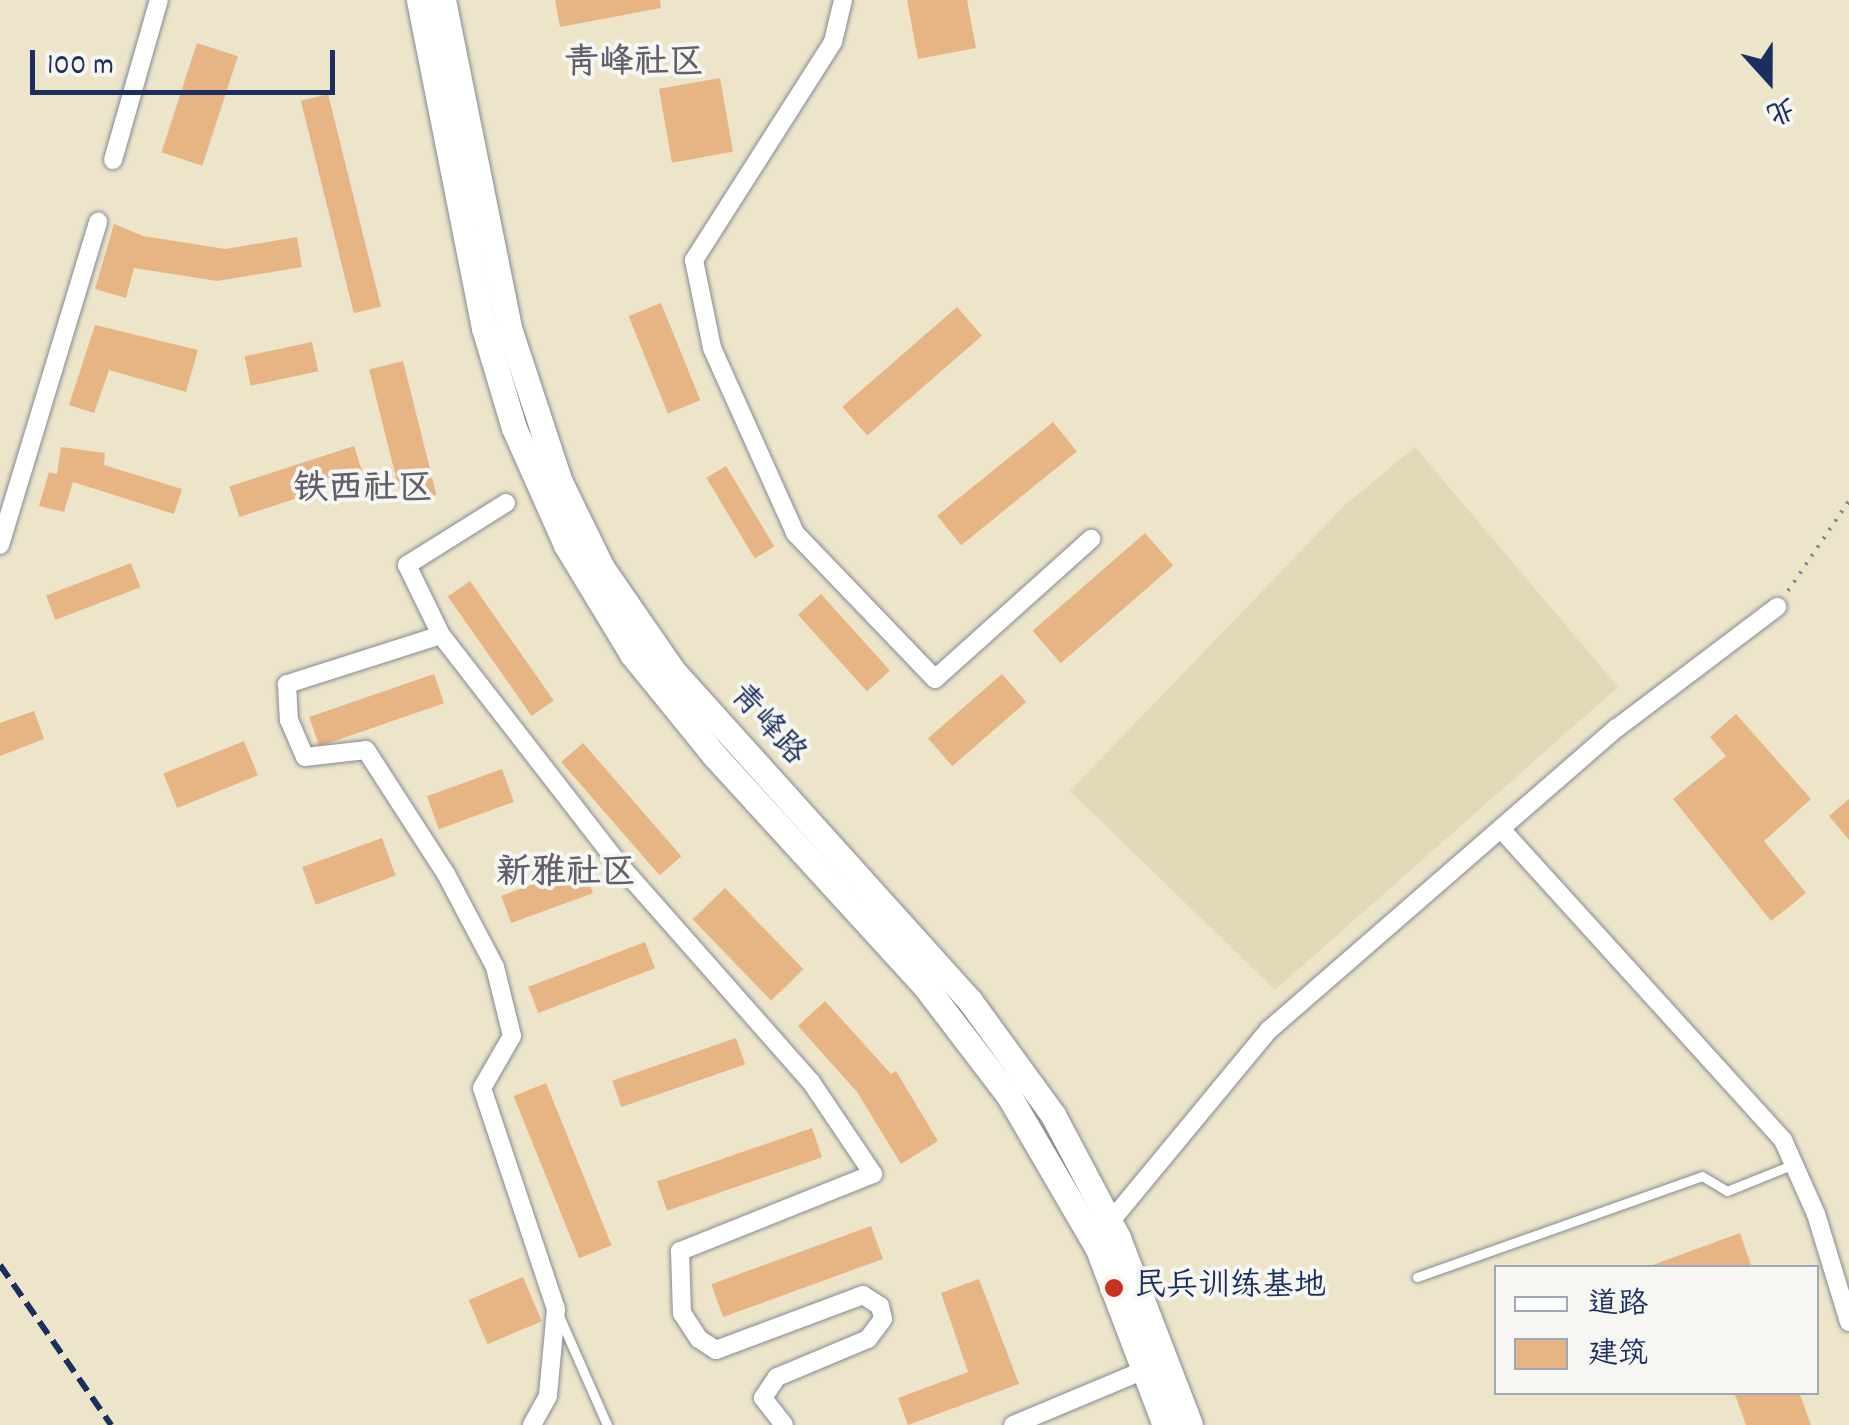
<!DOCTYPE html>
<html>
<head>
<meta charset="utf-8">
<style>
  body { margin:0 }
  #map { position:relative; width:1849px; height:1425px; overflow:hidden; background:#ede5ca; font-family:Dekko,"LXGW WenKai TC",sans-serif }
  div>[style] { position:absolute }
  .built>* { inset:0; background:#e1d8b8 }
  .building>* { inset:0; background:#e7b584; transform-origin:0 0 }
  .path>* { height:4px; margin-top:-2px; transform-origin:0; background:repeating-linear-gradient(90deg,#848a94 0 2.5px,transparent 0 10.5px) }
  .roads { filter:drop-shadow(0 0 2px #848a94) drop-shadow(0 0 2px #848a94) }
  .service>* { height:9px; margin:-4.5px; padding:0 4.5px; transform-origin:4.5px; border-radius:4.5px; background:#fff }
  .minor>* { height:18px; margin:-9px; padding:0 9px; transform-origin:9px; border-radius:9px; background:#fff }
  .secondary>* { height:25px; margin:-12.5px; padding:0 12.5px; transform-origin:12.5px; border-radius:12.5px; background:#fff }
  .rail>* { height:6px; margin-top:-3px; transform-origin:0; background:repeating-linear-gradient(90deg,#1b2f5e 0 15px,transparent 0 23px) }
  .dots>* { width:28px; height:28px; translate:-50% -50%; box-sizing:border-box; border:5px solid #f6f6f2; border-radius:50% }
  span { translate:-50% -50%; white-space:nowrap; text-align:center; line-height:1.15; -webkit-text-stroke:8px #f6f6f2; paint-order:stroke }
  .street-label { font-size:32px; color:#1b2f5e }
  .poi-label { font-size:32px; color:#1b2f5e }
  .left { translate:0 -50%; text-align:left }
  .neighbourhood-label { font-size:35px; color:#625e6b; font-weight:700 }
  .legend { position:absolute; left:1494px; top:1265px; width:325px; height:130px; box-sizing:border-box; background:#f6f6f2; border:2px solid #9ea6b7; margin:0; padding:12px 18px; list-style:none; font-size:30px; color:#1b2f5e }
  .legend li { display:flex; align-items:center; gap:20px; height:50px }
  .legend b { width:50px; border:2px solid #9ea6b7 }
  .north { position:absolute; left:1719px; top:30px; width:100px; height:100px; -webkit-text-stroke:8px #f6f6f2; paint-order:stroke; rotate:159deg; font-size:28px; font-weight:700; line-height:40px; text-align:center; color:#1b2f5e }
  .north::after { content:''; display:block; margin:auto; width:35px; height:45px; background:#1b2f5e; clip-path:polygon(50% 0,100% 100%,50% 72%,0 100%) }
  .scale { position:absolute; left:30px; top:50px; width:305px; height:45px; box-sizing:border-box; border:5px solid #1b2f5e; border-top:0; padding-left:12px; font-size:30px; line-height:35px; white-space:nowrap; color:#1b2f5e; -webkit-text-stroke:8px #f6f6f2; paint-order:stroke }
</style>
</head>
<body>
<div id="map">
  <div class="built">
    <div style="clip-path:polygon(1415px 447px,1618px 687px,1275px 990px,1070px 791px,1345px 505px)"></div>
  </div>
  <div class="building">
    <div style="clip-path:polygon(555px 0,660px 0,661px 8px,560px 27px)"></div>
    <div style="clip-path:polygon(907px 0,967px 0,976px 48px,918px 59px)"></div>
    <div style="left:197px;top:43px;width:43px;height:115px;rotate:18deg"></div>
    <div style="left:720px;top:78px;width:75px;height:62px;rotate:80deg"></div>
    <div style="left:328px;top:94px;width:219px;height:28px;rotate:76deg"></div>
    <div style="clip-path:polygon(114px 224px,143px 236px,225px 249px,297px 237px,302px 267px,217px 281px,134px 268px,126px 298px,95px 289px)"></div>
    <div style="left:661px;top:303px;width:105px;height:35px;rotate:68deg"></div>
    <div style="left:957px;top:307px;width:38px;height:152px;rotate:49deg"></div>
    <div style="clip-path:polygon(95px 325px,198px 350px,186px 392px,109px 370px,94px 413px,69px 405px)"></div>
    <div style="left:312px;top:342px;width:30px;height:69px;rotate:78deg"></div>
    <div style="left:403px;top:361px;width:138px;height:35px;rotate:76deg"></div>
    <div style="left:1053px;top:422px;width:38px;height:149px;rotate:51deg"></div>
    <div style="left:354px;top:446px;width:32px;height:131px;rotate:72deg"></div>
    <div style="clip-path:polygon(61px 447px,105px 453px,104px 465px,182px 489px,174px 514px,73px 482px,64px 512px,39px 506px,49px 472px,57px 474px)"></div>
    <div style="left:726px;top:466px;width:94px;height:23px;rotate:59deg"></div>
    <div style="left:1145px;top:533px;width:43px;height:149px;rotate:49deg"></div>
    <div style="left:131px;top:563px;width:26px;height:91px;rotate:69deg"></div>
    <div style="left:470px;top:581px;width:146px;height:27px;rotate:55deg"></div>
    <div style="left:821px;top:594px;width:103px;height:31px;rotate:48deg"></div>
    <div style="left:434px;top:674px;width:31px;height:132px;rotate:71deg"></div>
    <div style="left:1002px;top:674px;width:37px;height:98px;rotate:49deg"></div>
    <div style="clip-path:polygon(34px 711px,44px 739px,0 756px,0 723px)"></div>
    <div style="clip-path:polygon(1736px 714px,1811px 799px,1764px 841px,1806px 893px,1771px 921px,1673px 799px,1726px 756px,1710px 737px)"></div>
    <div style="left:244px;top:741px;width:37px;height:87px;rotate:68deg"></div>
    <div style="left:583px;top:743px;width:150px;height:29px;rotate:49deg"></div>
    <div style="left:502px;top:769px;width:35px;height:80px;rotate:70deg"></div>
    <div style="clip-path:polygon(1849px 799px,1849px 840px,1829px 816px)"></div>
    <div style="left:382px;top:838px;width:40px;height:85px;rotate:70deg"></div>
    <div style="left:583px;top:866px;width:29px;height:87px;rotate:70deg"></div>
    <div style="left:725px;top:888px;width:113px;height:45px;rotate:46deg"></div>
    <div style="left:645px;top:942px;width:28px;height:125px;rotate:69deg"></div>
    <div style="clip-path:polygon(825px 1001px,891px 1074px,896px 1071px,938px 1141px,901px 1164px,857px 1092px,798px 1026px)"></div>
    <div style="left:736px;top:1038px;width:28px;height:131px;rotate:71deg"></div>
    <div style="left:546px;top:1083px;width:175px;height:35px;rotate:68deg"></div>
    <div style="left:812px;top:1128px;width:31px;height:164px;rotate:71deg"></div>
    <div style="left:871px;top:1226px;width:35px;height:170px;rotate:70deg"></div>
    <div style="clip-path:polygon(1740px 1233px,1752px 1268px,1651px 1268px,1650px 1266px)"></div>
    <div style="left:523px;top:1277px;width:48px;height:59px;rotate:67deg"></div>
    <div style="clip-path:polygon(979px 1279px,1019px 1384px,908px 1425px,898px 1398px,968px 1372px,941px 1293px)"></div>
    <div style="clip-path:polygon(1734px 1392px,1799px 1392px,1811px 1425px,1746px 1425px)"></div>
  </div>
  <div class="path">
    <div style="left:1788px;top:591px;width:109px;rotate:-55.9deg"></div>
  </div>
  <div class="roads">
    <div class="service">
      <div style="left:1417px;top:1277px;width:302px;rotate:-19.5deg"></div>
      <div style="left:1702px;top:1176px;width:29px;rotate:31deg"></div>
      <div style="left:1727px;top:1191px;width:72px;rotate:-21.9deg"></div>
      <div style="left:559px;top:1316px;width:119px;rotate:66.2deg"></div>
    </div>
    <div class="minor">
      <div style="left:843px;top:0;width:43px;rotate:103.4deg"></div>
      <div style="left:833px;top:42px;width:259px;rotate:122.5deg"></div>
      <div style="left:694px;top:260px;width:90px;rotate:78.4deg"></div>
      <div style="left:712px;top:348px;width:203px;rotate:65.8deg"></div>
      <div style="left:795px;top:533px;width:202px;rotate:46.2deg"></div>
      <div style="left:935px;top:679px;width:210px;rotate:-41.9deg"></div>
      <div style="left:113px;top:160px;width:166px;rotate:-74deg"></div>
      <div style="left:506px;top:503px;width:117px;rotate:147.9deg"></div>
      <div style="left:407px;top:565px;width:78px;rotate:64.1deg"></div>
      <div style="left:441px;top:635px;width:162px;rotate:162.3deg"></div>
      <div style="left:287px;top:684px;width:36px;rotate:87deg"></div>
      <div style="left:289px;top:720px;width:40px;rotate:66.6deg"></div>
      <div style="left:305px;top:757px;width:61px;rotate:-6.5deg"></div>
      <div style="left:366px;top:750px;width:148px;rotate:57.2deg"></div>
      <div style="left:446px;top:874px;width:105px;rotate:62.2deg"></div>
      <div style="left:495px;top:967px;width:71px;rotate:76.2deg"></div>
      <div style="left:512px;top:1036px;width:60px;rotate:120deg"></div>
      <div style="left:482px;top:1088px;width:233px;rotate:71.5deg"></div>
      <div style="left:556px;top:1309px;width:87px;rotate:95.3deg"></div>
      <div style="left:548px;top:1396px;width:33px;rotate:119deg"></div>
      <div style="left:0;top:545px;width:338px;rotate:-73.1deg"></div>
      <div style="left:441px;top:635px;width:287px;rotate:52.2deg"></div>
      <div style="left:617px;top:862px;width:293px;rotate:48.6deg"></div>
      <div style="left:811px;top:1082px;width:111px;rotate:56deg"></div>
      <div style="left:873px;top:1174px;width:208px;rotate:158.2deg"></div>
      <div style="left:680px;top:1251px;width:62px;rotate:88.2deg"></div>
      <div style="left:682px;top:1313px;width:31px;rotate:57deg"></div>
      <div style="left:699px;top:1339px;width:20px;rotate:33deg"></div>
      <div style="left:716px;top:1350px;width:157px;rotate:-20.5deg"></div>
      <div style="left:863px;top:1295px;width:20px;rotate:33deg"></div>
      <div style="left:880px;top:1306px;width:13px;rotate:77deg"></div>
      <div style="left:883px;top:1319px;width:25px;rotate:127deg"></div>
      <div style="left:868px;top:1339px;width:99px;rotate:157.3deg"></div>
      <div style="left:777px;top:1377px;width:25px;rotate:124deg"></div>
      <div style="left:763px;top:1398px;width:34px;rotate:52deg"></div>
      <div style="left:1501px;top:829px;width:420px;rotate:47.8deg"></div>
      <div style="left:1783px;top:1140px;width:81px;rotate:66deg"></div>
      <div style="left:1816px;top:1214px;width:113px;rotate:73deg"></div>
      <div style="left:1105px;top:1228px;width:257px;rotate:-50.4deg"></div>
      <div style="left:1269px;top:1030px;width:461px;rotate:-41deg"></div>
      <div style="left:1617px;top:728px;width:201px;rotate:-37.1deg"></div>
      <div style="left:1013px;top:1425px;width:145px;rotate:-22.7deg"></div>
    </div>
    <div class="secondary">
      <div style="left:419px;top:0;width:334px;rotate:78.8deg"></div>
      <div style="left:484px;top:328px;width:104px;rotate:73.3deg"></div>
      <div style="left:514px;top:428px;width:128px;rotate:66deg"></div>
      <div style="left:566px;top:545px;width:127px;rotate:58.8deg"></div>
      <div style="left:632px;top:654px;width:130px;rotate:50.9deg"></div>
      <div style="left:714px;top:755px;width:313px;rotate:47.6deg"></div>
      <div style="left:925px;top:986px;width:138px;rotate:52.6deg"></div>
      <div style="left:1009px;top:1096px;width:177px;rotate:59.8deg"></div>
      <div style="left:1098px;top:1249px;width:188px;rotate:69.2deg"></div>
      <div style="left:443px;top:0;width:335px;rotate:78.6deg"></div>
      <div style="left:509px;top:328px;width:162px;rotate:71.7deg"></div>
      <div style="left:560px;top:482px;width:96px;rotate:64deg"></div>
      <div style="left:602px;top:568px;width:125px;rotate:55.4deg"></div>
      <div style="left:673px;top:671px;width:444px;rotate:48deg"></div>
      <div style="left:970px;top:1001px;width:141px;rotate:53.9deg"></div>
      <div style="left:1053px;top:1115px;width:139px;rotate:62.1deg"></div>
      <div style="left:1118px;top:1238px;width:200px;rotate:68.9deg"></div>
    </div>
  </div>
  <div class="rail">
    <div style="left:0;top:1265px;width:195px;rotate:55.2deg"></div>
  </div>
  <div class="dots">
    <div style="left:1114px;top:1288px;background:#c8321e"></div>
  </div>
  <div class="street-label">
    <span style="left:766px;top:726px;rotate:48deg">青峰路</span>
  </div>
  <div class="poi-label">
    <span class="left" style="left:1134px;top:1288px">民兵训练基地</span>
  </div>
  <div class="neighbourhood-label">
    <span style="left:634px;top:65px">青峰社区</span>
    <span style="left:363px;top:491px">铁西社区</span>
    <span style="left:566px;top:875px">新雅社区</span>
  </div>
  <ul class="legend">
  <li><b style="height:12px;background:#fff"></b>道路</li>
  <li><b style="height:28px;background:#e7b584"></b>建筑</li>
  </ul>
  <div class="north">北</div>
  <div class="scale">100 m</div>
</div>
</body>
</html>
